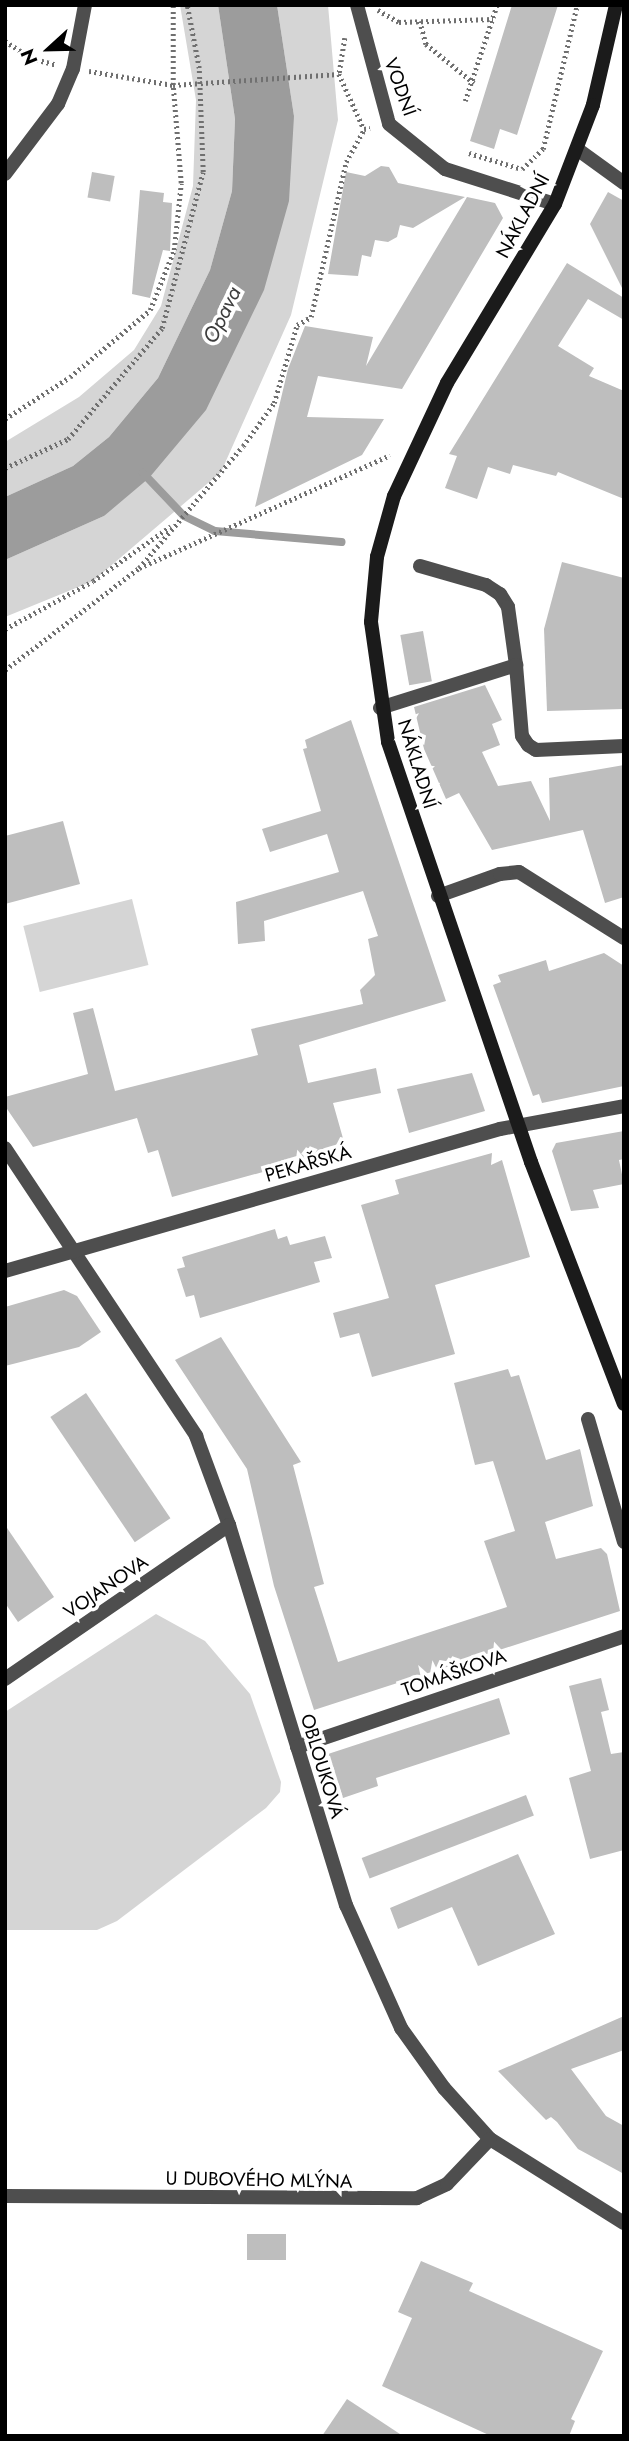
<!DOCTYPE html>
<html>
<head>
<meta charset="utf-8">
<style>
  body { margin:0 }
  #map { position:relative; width:629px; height:2441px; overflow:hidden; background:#fff; font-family:Jost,sans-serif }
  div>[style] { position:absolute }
  .green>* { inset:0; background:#d5d5d5; transform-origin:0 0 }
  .water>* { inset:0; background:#9c9c9c }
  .stream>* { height:8px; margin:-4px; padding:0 4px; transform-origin:4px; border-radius:4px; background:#9c9c9c }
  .building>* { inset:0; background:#bebebe; transform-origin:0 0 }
  .path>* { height:4.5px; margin-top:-2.25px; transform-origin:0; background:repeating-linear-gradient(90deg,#707070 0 2px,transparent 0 5.5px) }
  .lane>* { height:14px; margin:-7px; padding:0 7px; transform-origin:7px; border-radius:7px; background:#4e4e4e }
  .street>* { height:14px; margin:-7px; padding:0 7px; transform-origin:7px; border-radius:7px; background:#4e4e4e }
  .secondary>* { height:14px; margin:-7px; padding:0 7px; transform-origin:7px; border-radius:7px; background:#1b1b1b }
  span { translate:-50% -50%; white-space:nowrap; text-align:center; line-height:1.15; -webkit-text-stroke:7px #fff; paint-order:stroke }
  .street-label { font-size:19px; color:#000 }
  .water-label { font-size:21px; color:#3d3d3d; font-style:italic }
  .frame { position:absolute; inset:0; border:7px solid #000; pointer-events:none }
  .north { position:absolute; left:14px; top:14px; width:70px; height:70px; -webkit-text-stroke:5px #fff; paint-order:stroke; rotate:248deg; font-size:19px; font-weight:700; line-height:28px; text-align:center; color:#000 }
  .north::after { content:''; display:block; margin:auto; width:24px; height:32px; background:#000; clip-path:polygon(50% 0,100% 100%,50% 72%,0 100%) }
</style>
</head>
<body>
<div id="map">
  <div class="green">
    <div style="clip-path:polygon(180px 5px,218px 5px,235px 119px,232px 191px,210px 270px,158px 378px,109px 437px,73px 466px,5px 497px,5px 442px,79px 397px,134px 350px,161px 306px,193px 186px,196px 100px)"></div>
    <div style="clip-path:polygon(277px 5px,328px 5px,338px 120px,291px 315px,221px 472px,93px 581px,5px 617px,5px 560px,104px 516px,294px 116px)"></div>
    <div style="left:132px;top:899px;width:68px;height:112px;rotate:76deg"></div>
    <div style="clip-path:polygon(156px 1614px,205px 1641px,250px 1694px,281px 1782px,280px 1792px,266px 1808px,117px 1921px,97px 1930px,5px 1930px,5px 1712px)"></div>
  </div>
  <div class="water">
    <div style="clip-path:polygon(218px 5px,277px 5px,294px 116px,289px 201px,264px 290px,206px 410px,149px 478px,104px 516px,5px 560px,5px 497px,73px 466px,109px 437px,158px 378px,210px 270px,232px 191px,235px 119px)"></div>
  </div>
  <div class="stream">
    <div style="left:143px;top:473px;width:59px;rotate:46.4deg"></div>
    <div style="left:184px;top:516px;width:34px;rotate:26deg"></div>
    <div style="left:215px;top:531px;width:127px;rotate:5deg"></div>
  </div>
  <div class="building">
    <div style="clip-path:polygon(512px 5px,558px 5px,517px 135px,500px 129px,494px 149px,470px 141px)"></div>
    <div style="clip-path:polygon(381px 166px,389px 167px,398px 183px,465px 197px,413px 228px,400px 225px,397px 237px,388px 242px,375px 240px,371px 257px,362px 255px,358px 276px,328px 274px,346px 172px,365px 176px)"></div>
    <div style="left:92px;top:172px;width:23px;height:26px;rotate:10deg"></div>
    <div style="clip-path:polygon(140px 190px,164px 193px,163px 202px,172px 203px,170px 251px,163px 250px,150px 298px,132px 294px)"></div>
    <div style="clip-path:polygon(608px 192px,624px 201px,624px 292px,590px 224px)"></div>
    <div style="clip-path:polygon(467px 197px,495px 203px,503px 218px,402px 389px,318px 376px,307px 417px,384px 419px,362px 455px,255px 507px,288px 369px,305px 326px,373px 337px,366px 366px)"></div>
    <div style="clip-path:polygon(567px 263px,624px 298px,624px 320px,588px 299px,558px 346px,594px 368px,589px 376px,624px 391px,624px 499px,558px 472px,556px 476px,513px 465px,510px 474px,488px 467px,477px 499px,445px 488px,457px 456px,449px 454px)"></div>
    <div style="clip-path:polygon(562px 562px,624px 578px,624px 709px,547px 711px,544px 629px)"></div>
    <div style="left:423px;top:631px;width:51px;height:23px;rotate:80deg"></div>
    <div style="clip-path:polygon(485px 685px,502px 720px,492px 724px,500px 745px,482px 752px,498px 786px,531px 781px,550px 821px,549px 778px,624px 765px,624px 897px,605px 903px,583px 830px,492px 850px,459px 793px,446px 799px,424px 749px,414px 707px)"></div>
    <div style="clip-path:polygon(351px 720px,446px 1001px,299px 1045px,308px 1083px,376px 1068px,381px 1093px,333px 1103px,346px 1149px,172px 1197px,158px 1150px,148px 1153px,137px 1118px,33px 1147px,5px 1106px,5px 1097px,88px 1074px,73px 1013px,93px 1008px,115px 1091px,258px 1055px,251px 1029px,363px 1004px,360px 990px,375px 975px,368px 939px,378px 936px,363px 891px,264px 921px,265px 941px,238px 944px,236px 902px,339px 872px,327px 834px,270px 852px,262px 829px,321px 811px,303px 749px,307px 748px,305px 740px)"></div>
    <div style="clip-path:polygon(63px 821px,80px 884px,5px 904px,5px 836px)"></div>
    <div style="clip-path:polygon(604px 953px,624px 966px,624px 1086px,542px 1103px,539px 1094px,533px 1096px,493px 985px,501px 982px,498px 975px,546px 960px,549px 971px)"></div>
    <div style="clip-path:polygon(472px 1073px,485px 1111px,409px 1133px,397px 1089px)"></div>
    <div style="clip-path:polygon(624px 1131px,624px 1159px,619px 1160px,624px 1184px,593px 1190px,599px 1208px,571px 1211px,552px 1151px,556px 1143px)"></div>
    <div style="clip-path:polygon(492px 1153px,491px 1165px,502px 1160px,530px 1257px,435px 1285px,455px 1354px,372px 1377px,359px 1333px,340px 1338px,333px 1313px,389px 1298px,361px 1205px,399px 1194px,395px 1180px)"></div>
    <div style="clip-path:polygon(275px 1229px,278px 1239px,287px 1236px,290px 1245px,325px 1236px,332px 1258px,314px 1262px,320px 1282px,200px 1318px,194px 1295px,186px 1297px,177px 1269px,185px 1267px,182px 1257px)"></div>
    <div style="clip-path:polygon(64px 1290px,77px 1296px,101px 1332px,79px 1347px,5px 1366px,5px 1307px)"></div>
    <div style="clip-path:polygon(221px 1337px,301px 1462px,293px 1465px,324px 1584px,314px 1587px,338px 1662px,507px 1607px,484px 1541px,515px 1531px,493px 1461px,475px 1465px,454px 1383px,508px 1369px,511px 1377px,519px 1375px,546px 1460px,580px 1449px,593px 1506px,545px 1522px,556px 1559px,601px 1548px,607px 1554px,620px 1611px,314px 1710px,274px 1586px,247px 1469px,175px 1360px)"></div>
    <div style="left:86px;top:1393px;width:151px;height:43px;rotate:56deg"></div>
    <div style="clip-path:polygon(5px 1525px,54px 1597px,18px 1622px,5px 1603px)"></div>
    <div style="clip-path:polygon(601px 1678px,609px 1710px,601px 1712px,611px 1754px,624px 1752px,624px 1850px,590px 1859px,569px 1778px,591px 1771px,569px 1686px)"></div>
    <div style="clip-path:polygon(499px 1698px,510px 1734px,376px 1778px,378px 1786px,343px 1798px,328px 1754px)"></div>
    <div style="left:526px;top:1795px;width:22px;height:176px;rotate:69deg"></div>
    <div style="clip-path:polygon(518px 1854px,555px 1934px,478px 1966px,452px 1907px,398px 1929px,390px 1908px)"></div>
    <div style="clip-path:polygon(624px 2016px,624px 2050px,571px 2069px,606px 2116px,624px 2126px,624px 2174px,578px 2149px,557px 2122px,551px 2117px,546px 2120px,498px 2071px)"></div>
    <div style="left:247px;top:2234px;width:39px;height:26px"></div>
    <div style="clip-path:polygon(421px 2261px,473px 2283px,469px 2291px,603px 2351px,571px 2419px,575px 2421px,569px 2436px,491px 2436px,382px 2386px,412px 2318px,398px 2312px)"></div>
    <div style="clip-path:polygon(347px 2399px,403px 2436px,322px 2436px)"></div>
  </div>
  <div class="path">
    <div style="left:378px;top:10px;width:24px;rotate:30deg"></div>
    <div style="left:399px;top:22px;width:94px;rotate:-1.8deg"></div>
    <div style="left:420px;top:21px;width:24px;rotate:75deg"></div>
    <div style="left:426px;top:44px;width:62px;rotate:39.1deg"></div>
    <div style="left:345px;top:38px;width:36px;rotate:99deg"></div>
    <div style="left:339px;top:74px;width:60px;rotate:65.6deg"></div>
    <div style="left:5px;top:41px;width:31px;rotate:33deg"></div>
    <div style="left:31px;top:58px;width:27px;rotate:15deg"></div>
    <div style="left:89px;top:71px;width:85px;rotate:9.5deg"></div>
    <div style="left:173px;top:85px;width:166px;rotate:-3.8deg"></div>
    <div style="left:465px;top:101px;width:101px;rotate:-71.6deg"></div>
    <div style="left:469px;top:153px;width:55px;rotate:16.8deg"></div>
    <div style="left:522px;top:169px;width:29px;rotate:-44deg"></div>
    <div style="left:543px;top:149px;width:148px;rotate:-76.7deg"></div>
    <div style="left:5px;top:419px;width:77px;rotate:-32.9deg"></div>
    <div style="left:70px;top:377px;width:104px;rotate:-39.9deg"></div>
    <div style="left:150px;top:310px;width:65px;rotate:-68.2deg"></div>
    <div style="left:174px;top:250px;width:67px;rotate:-84deg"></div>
    <div style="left:181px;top:183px;width:98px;rotate:-94.7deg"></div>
    <div style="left:173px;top:85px;width:80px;rotate:-90deg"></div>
    <div style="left:5px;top:468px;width:69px;rotate:-24.7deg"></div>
    <div style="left:68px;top:439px;width:145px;rotate:-49.7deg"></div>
    <div style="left:162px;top:328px;width:161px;rotate:-75.3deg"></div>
    <div style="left:203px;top:172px;width:104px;rotate:-92.2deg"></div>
    <div style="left:199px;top:68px;width:64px;rotate:-100.8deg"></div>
    <div style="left:139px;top:568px;width:160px;rotate:-49.6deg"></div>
    <div style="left:243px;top:446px;width:53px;rotate:-54.2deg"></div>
    <div style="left:274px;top:403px;width:81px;rotate:-73.6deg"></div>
    <div style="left:297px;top:325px;width:16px;rotate:-30deg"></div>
    <div style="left:311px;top:317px;width:159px;rotate:-77.3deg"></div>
    <div style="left:346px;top:162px;width:38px;rotate:-61deg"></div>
    <div style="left:364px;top:129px;width:6px;rotate:-9deg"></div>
    <div style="left:5px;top:629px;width:100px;rotate:-28.6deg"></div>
    <div style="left:93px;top:581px;width:95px;rotate:-35.2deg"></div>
    <div style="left:5px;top:670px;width:168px;rotate:-37.3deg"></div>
    <div style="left:139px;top:568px;width:275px;rotate:-24.2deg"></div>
  </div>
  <div class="lane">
    <div style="left:420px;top:566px;width:69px;rotate:16.1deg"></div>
    <div style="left:486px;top:585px;width:17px;rotate:33deg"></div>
    <div style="left:500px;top:594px;width:15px;rotate:58deg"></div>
    <div style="left:508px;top:607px;width:59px;rotate:82.1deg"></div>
    <div style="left:380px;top:708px;width:143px;rotate:-17.5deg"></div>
    <div style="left:516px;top:665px;width:71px;rotate:85.2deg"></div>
    <div style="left:522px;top:736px;width:11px;rotate:56deg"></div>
    <div style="left:528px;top:745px;width:9px;rotate:32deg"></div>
    <div style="left:536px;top:750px;width:88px;rotate:-2.6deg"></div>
    <div style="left:438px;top:896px;width:66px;rotate:-19.5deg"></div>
    <div style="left:500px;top:874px;width:19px;rotate:-6deg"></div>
    <div style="left:519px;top:872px;width:124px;rotate:32.2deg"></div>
  </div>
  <div class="street">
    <div style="left:357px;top:5px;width:123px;rotate:74.9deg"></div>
    <div style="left:389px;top:124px;width:72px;rotate:38.8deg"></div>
    <div style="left:445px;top:169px;width:115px;rotate:17.7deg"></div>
    <div style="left:577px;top:149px;width:58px;rotate:35.9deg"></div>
    <div style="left:5px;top:174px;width:88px;rotate:-52.9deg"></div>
    <div style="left:58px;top:104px;width:38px;rotate:-67deg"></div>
    <div style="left:73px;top:69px;width:65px;rotate:-79.4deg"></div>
    <div style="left:5px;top:1148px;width:346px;rotate:56.4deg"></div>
    <div style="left:196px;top:1436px;width:95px;rotate:69.7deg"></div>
    <div style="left:229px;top:1525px;width:398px;rotate:72.9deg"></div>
    <div style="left:346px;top:1905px;width:135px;rotate:65.9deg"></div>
    <div style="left:401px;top:2028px;width:74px;rotate:54.4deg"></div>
    <div style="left:444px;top:2088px;width:69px;rotate:48deg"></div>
    <div style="left:490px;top:2139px;width:158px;rotate:32.1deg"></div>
    <div style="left:5px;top:1271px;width:515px;rotate:-16.01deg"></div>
    <div style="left:500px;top:1129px;width:126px;rotate:-10.5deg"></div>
    <div style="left:588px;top:1419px;width:128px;rotate:73.7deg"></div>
    <div style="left:5px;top:1679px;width:272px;rotate:-34.5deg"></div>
    <div style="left:297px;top:1747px;width:345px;rotate:-18.7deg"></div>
    <div style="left:5px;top:2196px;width:412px;rotate:0.3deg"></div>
    <div style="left:417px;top:2198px;width:33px;rotate:-25deg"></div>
    <div style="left:447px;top:2184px;width:62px;rotate:-46.3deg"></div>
  </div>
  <div class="secondary">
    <div style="left:616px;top:5px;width:103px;rotate:103deg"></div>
    <div style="left:593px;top:105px;width:106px;rotate:111deg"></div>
    <div style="left:555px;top:204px;width:209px;rotate:121.1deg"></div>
    <div style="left:447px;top:383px;width:125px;rotate:115.1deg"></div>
    <div style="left:394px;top:496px;width:63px;rotate:105.6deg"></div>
    <div style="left:377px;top:557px;width:65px;rotate:95.3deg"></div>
    <div style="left:371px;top:622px;width:121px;rotate:81.9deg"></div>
    <div style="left:388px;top:742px;width:444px;rotate:71.2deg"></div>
    <div style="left:531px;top:1162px;width:259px;rotate:69deg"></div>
  </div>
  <div class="street-label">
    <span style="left:400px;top:87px;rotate:70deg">VODNÍ</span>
    <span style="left:523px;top:216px;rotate:-62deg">NÁKLADNÍ</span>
    <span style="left:417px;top:764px;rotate:73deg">NÁKLADNÍ</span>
    <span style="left:308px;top:1164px;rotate:-16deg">PEKAŘSKÁ</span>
    <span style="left:106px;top:1587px;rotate:-34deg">VOJANOVA</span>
    <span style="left:454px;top:1673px;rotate:-19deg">TOMÁŠKOVA</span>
    <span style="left:322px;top:1766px;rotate:73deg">OBLOUKOVÁ</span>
    <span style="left:259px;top:2180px;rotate:1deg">U DUBOVÉHO MLÝNA</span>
  </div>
  <div class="water-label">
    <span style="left:222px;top:315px;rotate:-64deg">Opava</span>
  </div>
  <div class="frame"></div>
  <div class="north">N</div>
</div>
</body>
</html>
